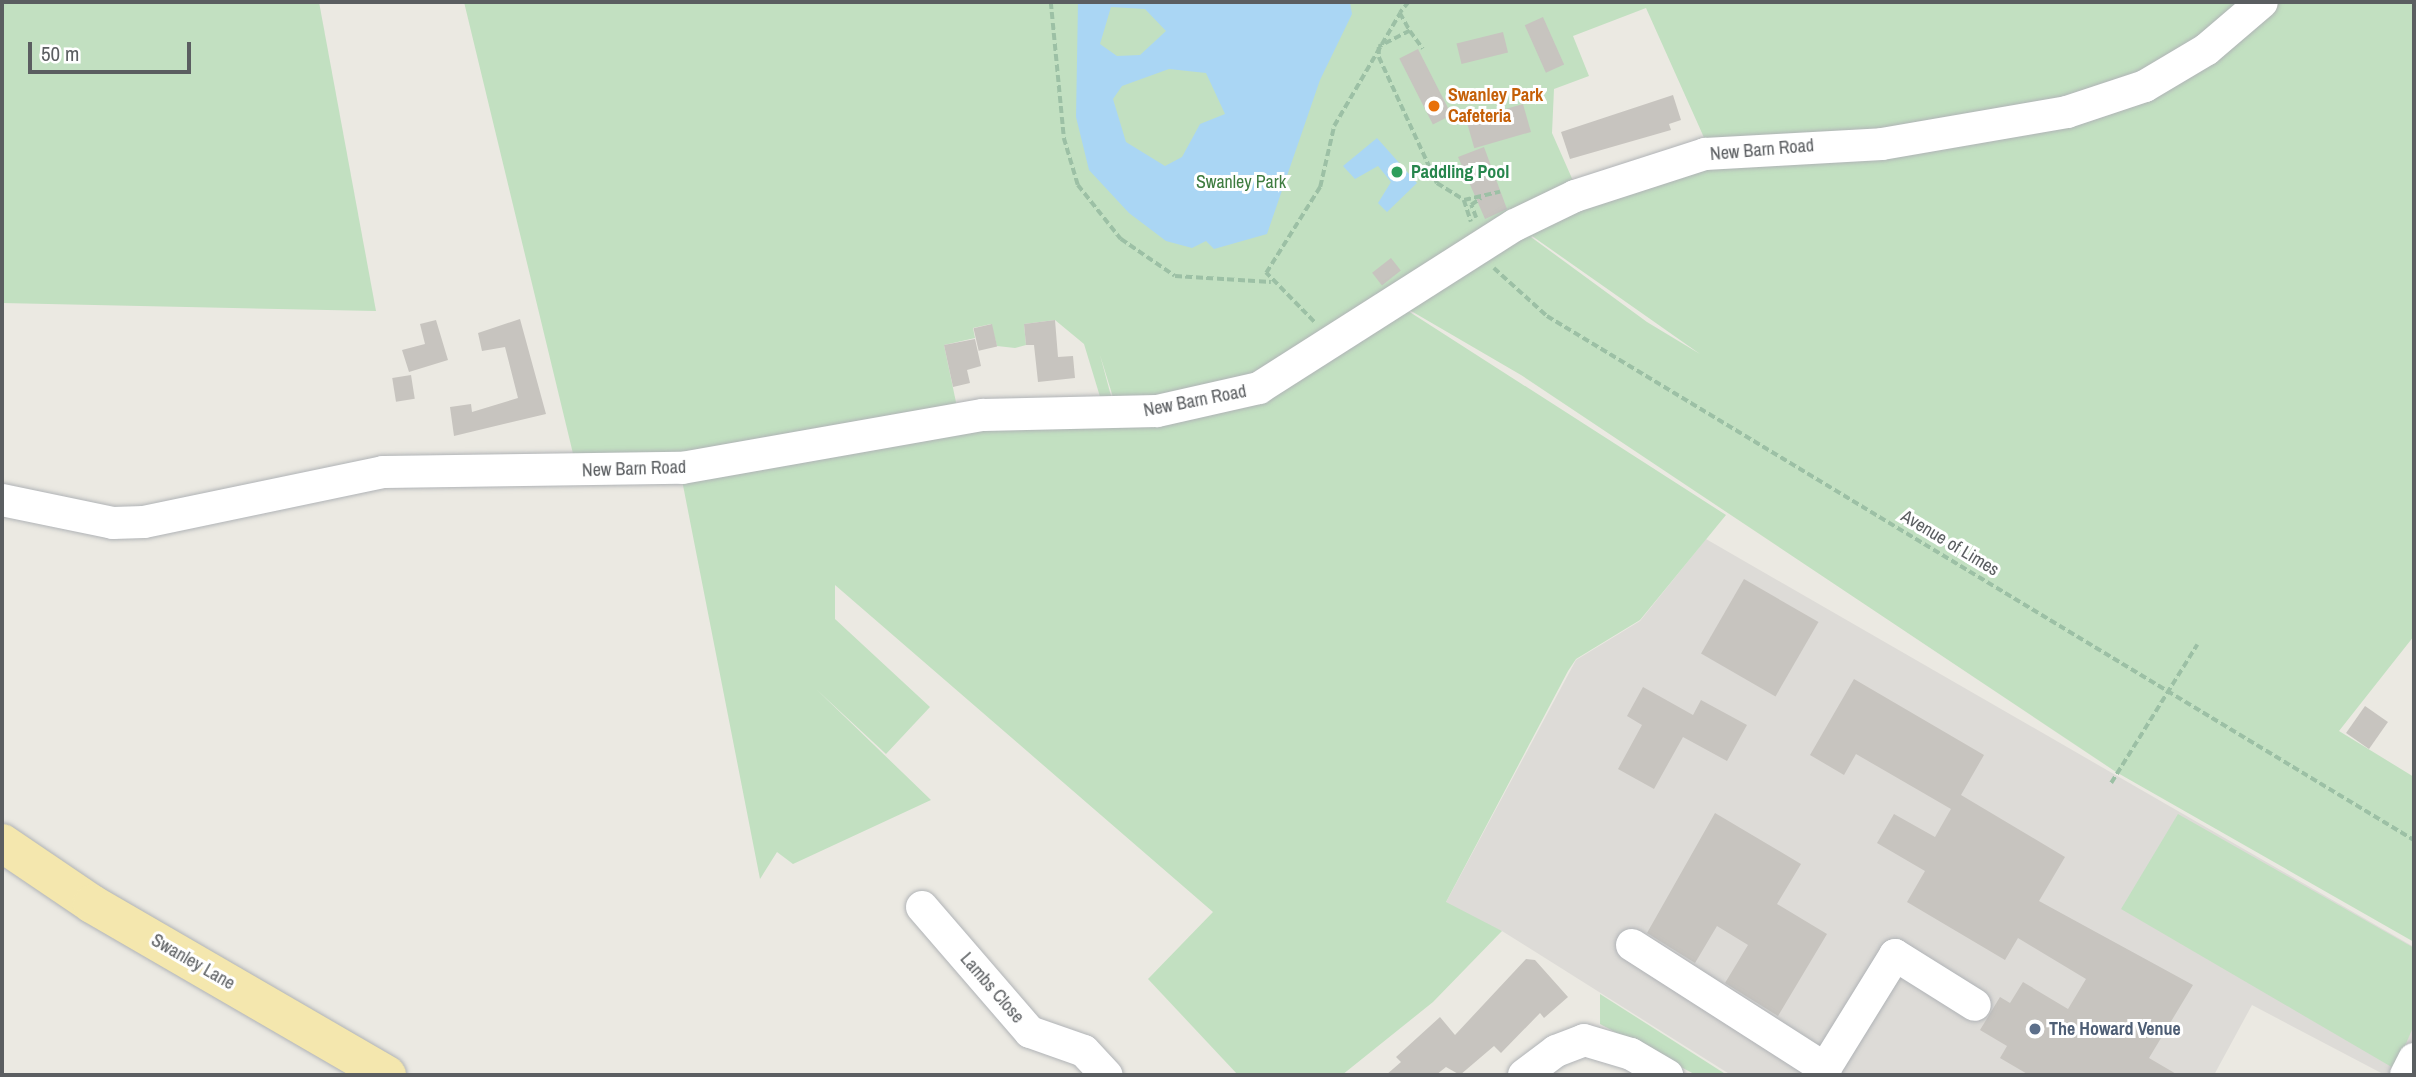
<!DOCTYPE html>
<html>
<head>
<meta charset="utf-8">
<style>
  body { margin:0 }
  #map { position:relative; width:2416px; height:1077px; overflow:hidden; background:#ebe9e2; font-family:"Archivo Narrow",sans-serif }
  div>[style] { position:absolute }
  .industrial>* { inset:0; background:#dddbd7 }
  .green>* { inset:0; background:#c2e0c1 }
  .water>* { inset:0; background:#aad6f4 }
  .building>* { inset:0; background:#c7c4bf; transform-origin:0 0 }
  .path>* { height:3.5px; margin-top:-1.75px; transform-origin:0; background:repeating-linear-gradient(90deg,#9cc0a5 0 7px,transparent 0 10.5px) }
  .roads { filter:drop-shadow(0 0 2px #b0b3b6) drop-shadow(0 0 2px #b0b3b6) }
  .minor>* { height:32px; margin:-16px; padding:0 16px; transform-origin:16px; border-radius:16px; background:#fff }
  .major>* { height:38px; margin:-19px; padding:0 19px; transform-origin:19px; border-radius:19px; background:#f4e7ae }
  .dots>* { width:19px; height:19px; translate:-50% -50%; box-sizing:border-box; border:4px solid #fff; border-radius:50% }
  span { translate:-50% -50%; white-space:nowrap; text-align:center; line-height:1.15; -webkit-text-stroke:6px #fff; paint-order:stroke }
  .food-label { font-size:18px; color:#c56008; font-weight:700 }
  .left { translate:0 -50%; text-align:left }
  .street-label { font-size:18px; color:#5b5e61 }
  .leisure-label { font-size:18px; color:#27864d; font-weight:700 }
  .park-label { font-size:18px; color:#3e7c3f }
  .service-label { font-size:18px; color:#4e5e75; font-weight:700 }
  .frame { position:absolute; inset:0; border:4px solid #5b5e61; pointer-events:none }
  .scale { position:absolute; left:28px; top:42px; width:163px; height:32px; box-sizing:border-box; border:4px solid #5b5e61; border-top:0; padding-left:9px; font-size:21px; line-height:24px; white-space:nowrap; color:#5b5e61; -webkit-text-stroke:5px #fff; paint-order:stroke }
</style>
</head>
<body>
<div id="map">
  <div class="industrial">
    <div style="clip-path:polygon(1706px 539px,2414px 947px,2414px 1054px,2404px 1075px,2385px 1075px,2252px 1005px,2214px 1075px,1731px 1075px,1502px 931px,1444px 906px,1576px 660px,1640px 621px)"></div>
  </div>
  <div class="green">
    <div style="clip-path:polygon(2px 2px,319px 2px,376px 311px,2px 303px)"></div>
    <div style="clip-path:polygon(464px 2px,2250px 2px,2131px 87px,1899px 135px,1706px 142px,1646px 8px,1573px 36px,1589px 76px,1554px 89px,1552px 133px,1574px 183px,1296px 363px,1116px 407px,1100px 355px,1114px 407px,1101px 400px,1084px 344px,1055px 320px,1024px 324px,1026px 345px,1015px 348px,997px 346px,991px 324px,973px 328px,975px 338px,944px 345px,957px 407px,785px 444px,576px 466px)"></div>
    <div style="clip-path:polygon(evenodd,2274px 2px,2414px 2px,2414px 636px,2339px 731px,2414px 777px,2414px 942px,2116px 772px,1521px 375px,1406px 308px,1520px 229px,1685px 168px,2057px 119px,2274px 2px,1531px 237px,1532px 236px,1700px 354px,1647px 322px,1531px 237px)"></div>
    <div style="clip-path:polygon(1405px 309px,1726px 515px,1640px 620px,1576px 659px,1568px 671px,1446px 902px,1502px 931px,1433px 1002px,1342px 1075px,1238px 1075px,1148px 979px,1213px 912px,835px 585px,835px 619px,930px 707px,886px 754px,816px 689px,931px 800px,793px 864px,777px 852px,760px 879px,681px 475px,942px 427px,1156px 418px)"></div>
    <div style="clip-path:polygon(2178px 814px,2414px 948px,2414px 1025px,2395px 1069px,2121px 909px)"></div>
    <div style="clip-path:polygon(1600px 994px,1727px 1075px,1696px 1075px,1600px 1024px)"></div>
  </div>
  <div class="water">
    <div style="clip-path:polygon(evenodd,1078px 2px,1350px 2px,1352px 14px,1320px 80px,1267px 234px,1214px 249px,1206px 241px,1192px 248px,1166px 241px,1129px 213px,1089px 170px,1076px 117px,1078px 2px,1111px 7px,1145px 9px,1166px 31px,1140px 55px,1117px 56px,1100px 44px,1111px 7px,1078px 2px,1169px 69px,1206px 73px,1225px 114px,1200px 124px,1182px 157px,1165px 166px,1126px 142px,1113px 99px,1122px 86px,1169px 69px)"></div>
    <div style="clip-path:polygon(1377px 138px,1417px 183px,1387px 212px,1378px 203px,1391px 182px,1378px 166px,1355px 179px,1343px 166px)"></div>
  </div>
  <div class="building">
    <div style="left:1543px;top:17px;width:52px;height:20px;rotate:66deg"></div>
    <div style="left:1503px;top:32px;width:21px;height:48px;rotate:76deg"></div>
    <div style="left:1418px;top:49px;width:74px;height:21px;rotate:63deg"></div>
    <div style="clip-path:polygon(1673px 95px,1681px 120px,1669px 124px,1671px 130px,1570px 159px,1561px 132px)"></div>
    <div style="left:1523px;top:104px;width:29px;height:59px;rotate:74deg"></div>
    <div style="clip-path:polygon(1484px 147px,1507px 209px,1485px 219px,1458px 157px)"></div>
    <div style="left:1391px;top:258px;width:16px;height:24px;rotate:52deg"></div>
    <div style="clip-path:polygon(520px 319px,546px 414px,454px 436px,450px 407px,471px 404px,472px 412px,518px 398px,505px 347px,482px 351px,478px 333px)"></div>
    <div style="clip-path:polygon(436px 320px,448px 360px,409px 372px,402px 350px,425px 344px,420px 324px)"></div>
    <div style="clip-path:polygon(1055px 320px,1058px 357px,1073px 356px,1075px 378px,1038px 382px,1034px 345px,1026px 345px,1024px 324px)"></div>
    <div style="left:992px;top:324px;width:23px;height:19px;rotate:77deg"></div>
    <div style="clip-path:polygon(975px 339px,981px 366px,967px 370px,970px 383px,953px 387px,944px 345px)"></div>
    <div style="left:411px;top:375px;width:24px;height:19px;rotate:81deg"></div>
    <div style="left:1744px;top:579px;width:86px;height:86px;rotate:30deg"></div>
    <div style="clip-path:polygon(1854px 679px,1984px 755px,1961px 795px,2065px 857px,2039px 901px,2193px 985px,2149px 1058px,2178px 1075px,2029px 1075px,2000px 1058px,2007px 1046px,1980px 1030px,2000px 997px,2010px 1003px,2023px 982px,2068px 1009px,2086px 979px,2018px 938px,2005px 960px,1907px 902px,1925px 871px,1877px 843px,1894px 814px,1935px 837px,1951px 809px,1856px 754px,1844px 775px,1810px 755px)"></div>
    <div style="clip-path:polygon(1643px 687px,1693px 715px,1701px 700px,1747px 725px,1727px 761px,1683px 737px,1654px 789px,1618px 769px,1642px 725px,1627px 716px)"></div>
    <div style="left:2365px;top:706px;width:28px;height:33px;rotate:35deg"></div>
    <div style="clip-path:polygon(1715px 813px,1801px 864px,1777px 904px,1827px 934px,1778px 1016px,1725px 983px,1748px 945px,1717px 926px,1695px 963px,1647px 933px)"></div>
    <div style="clip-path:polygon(1526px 959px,1535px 960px,1568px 997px,1544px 1018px,1540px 1013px,1501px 1053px,1494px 1046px,1460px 1075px,1446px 1067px,1436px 1075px,1386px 1075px,1401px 1062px,1396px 1057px,1440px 1017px,1455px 1035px)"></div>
  </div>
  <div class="path">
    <div style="left:1051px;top:2px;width:137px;rotate:84.5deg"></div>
    <div style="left:1064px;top:138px;width:49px;rotate:73.4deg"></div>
    <div style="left:1078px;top:185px;width:69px;rotate:51.5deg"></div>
    <div style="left:1121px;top:239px;width:65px;rotate:34.4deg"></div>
    <div style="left:1175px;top:276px;width:96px;rotate:3.6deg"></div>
    <div style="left:1409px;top:2px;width:14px;rotate:129deg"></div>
    <div style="left:1400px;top:13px;width:21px;rotate:61deg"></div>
    <div style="left:1410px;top:31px;width:35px;rotate:153deg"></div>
    <div style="left:1379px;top:47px;width:10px;rotate:90deg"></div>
    <div style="left:1379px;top:57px;width:139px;rotate:65.3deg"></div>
    <div style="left:1437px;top:183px;width:32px;rotate:32deg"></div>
    <div style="left:1464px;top:200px;width:23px;rotate:72deg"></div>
    <div style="left:1410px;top:31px;width:22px;rotate:54deg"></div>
    <div style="left:1464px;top:200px;width:37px;rotate:-13deg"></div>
    <div style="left:1476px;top:218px;width:14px;rotate:-111deg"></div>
    <div style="left:1471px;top:205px;width:12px;rotate:-35deg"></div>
    <div style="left:1494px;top:268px;width:72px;rotate:42.2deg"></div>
    <div style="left:1547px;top:316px;width:1013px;rotate:31.15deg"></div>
    <div style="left:1314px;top:322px;width:69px;rotate:-134.4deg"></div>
    <div style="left:1266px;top:273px;width:102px;rotate:-57.9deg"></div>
    <div style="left:1320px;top:187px;width:63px;rotate:-77.1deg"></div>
    <div style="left:1334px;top:126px;width:131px;rotate:-59.7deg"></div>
    <div style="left:2111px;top:783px;width:163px;rotate:-58.1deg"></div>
  </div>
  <div class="roads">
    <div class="minor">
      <div style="left:2px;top:500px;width:113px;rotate:11.7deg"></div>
      <div style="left:113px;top:523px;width:31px;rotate:-2deg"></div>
      <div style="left:144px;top:522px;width:244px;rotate:-11.8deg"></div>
      <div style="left:383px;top:472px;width:299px;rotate:-0.8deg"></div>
      <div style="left:682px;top:468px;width:306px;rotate:-10deg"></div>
      <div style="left:983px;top:415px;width:174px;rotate:-1.3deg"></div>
      <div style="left:1157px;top:411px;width:105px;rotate:-12.7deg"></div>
      <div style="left:1259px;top:388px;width:303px;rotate:-32.5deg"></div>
      <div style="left:1515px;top:225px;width:67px;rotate:-25.8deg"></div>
      <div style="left:1575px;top:196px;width:137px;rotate:-17.9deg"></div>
      <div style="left:1705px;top:154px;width:177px;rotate:-3.2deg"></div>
      <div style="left:1882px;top:144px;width:188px;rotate:-9.8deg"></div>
      <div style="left:2067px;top:112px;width:82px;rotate:-18.4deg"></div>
      <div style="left:2145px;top:86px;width:72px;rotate:-30.8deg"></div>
      <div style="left:2207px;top:49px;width:72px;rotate:-40.5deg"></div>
      <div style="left:922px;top:907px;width:165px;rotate:49.2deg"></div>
      <div style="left:1030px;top:1032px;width:57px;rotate:19.4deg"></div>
      <div style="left:1084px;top:1051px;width:33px;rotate:47deg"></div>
      <div style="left:1632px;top:945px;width:230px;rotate:32.6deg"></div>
      <div style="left:1524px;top:1075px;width:40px;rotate:-37deg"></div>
      <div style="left:1556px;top:1051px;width:30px;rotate:-21deg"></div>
      <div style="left:1584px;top:1040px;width:49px;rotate:16.6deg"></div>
      <div style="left:1631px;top:1054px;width:42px;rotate:30.3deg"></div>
      <div style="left:1821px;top:1075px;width:141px;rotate:-58.3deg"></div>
      <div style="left:1895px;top:955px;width:94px;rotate:32deg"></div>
      <div style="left:2406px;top:1075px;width:18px;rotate:-63deg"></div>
    </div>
    <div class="major">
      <div style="left:2px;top:843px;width:109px;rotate:34.1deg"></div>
      <div style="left:92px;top:904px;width:341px;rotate:30.1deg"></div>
    </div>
  </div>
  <div class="dots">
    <div style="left:1434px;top:106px;background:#e8710a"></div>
    <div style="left:1397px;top:172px;background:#2e9e5b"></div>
    <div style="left:2035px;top:1029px;background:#5c6f8a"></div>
  </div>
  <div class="food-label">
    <span class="left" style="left:1448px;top:106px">Swanley Park<br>Cafeteria</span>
  </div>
  <div class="street-label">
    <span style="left:1762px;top:150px;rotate:-5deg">New Barn Road</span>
    <span style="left:1195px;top:401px;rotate:-11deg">New Barn Road</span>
    <span style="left:634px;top:469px;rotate:-2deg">New Barn Road</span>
    <span style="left:1950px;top:543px;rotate:31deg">Avenue of Limes</span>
    <span style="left:193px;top:962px;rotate:30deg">Swanley Lane</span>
    <span style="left:992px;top:988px;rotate:49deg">Lambs Close</span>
  </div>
  <div class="leisure-label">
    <span class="left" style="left:1411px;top:172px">Paddling Pool</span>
  </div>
  <div class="park-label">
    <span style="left:1241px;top:182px">Swanley Park</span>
  </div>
  <div class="service-label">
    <span class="left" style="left:2049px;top:1029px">The Howard Venue</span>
  </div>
  <div class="frame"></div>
  <div class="scale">50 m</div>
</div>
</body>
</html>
